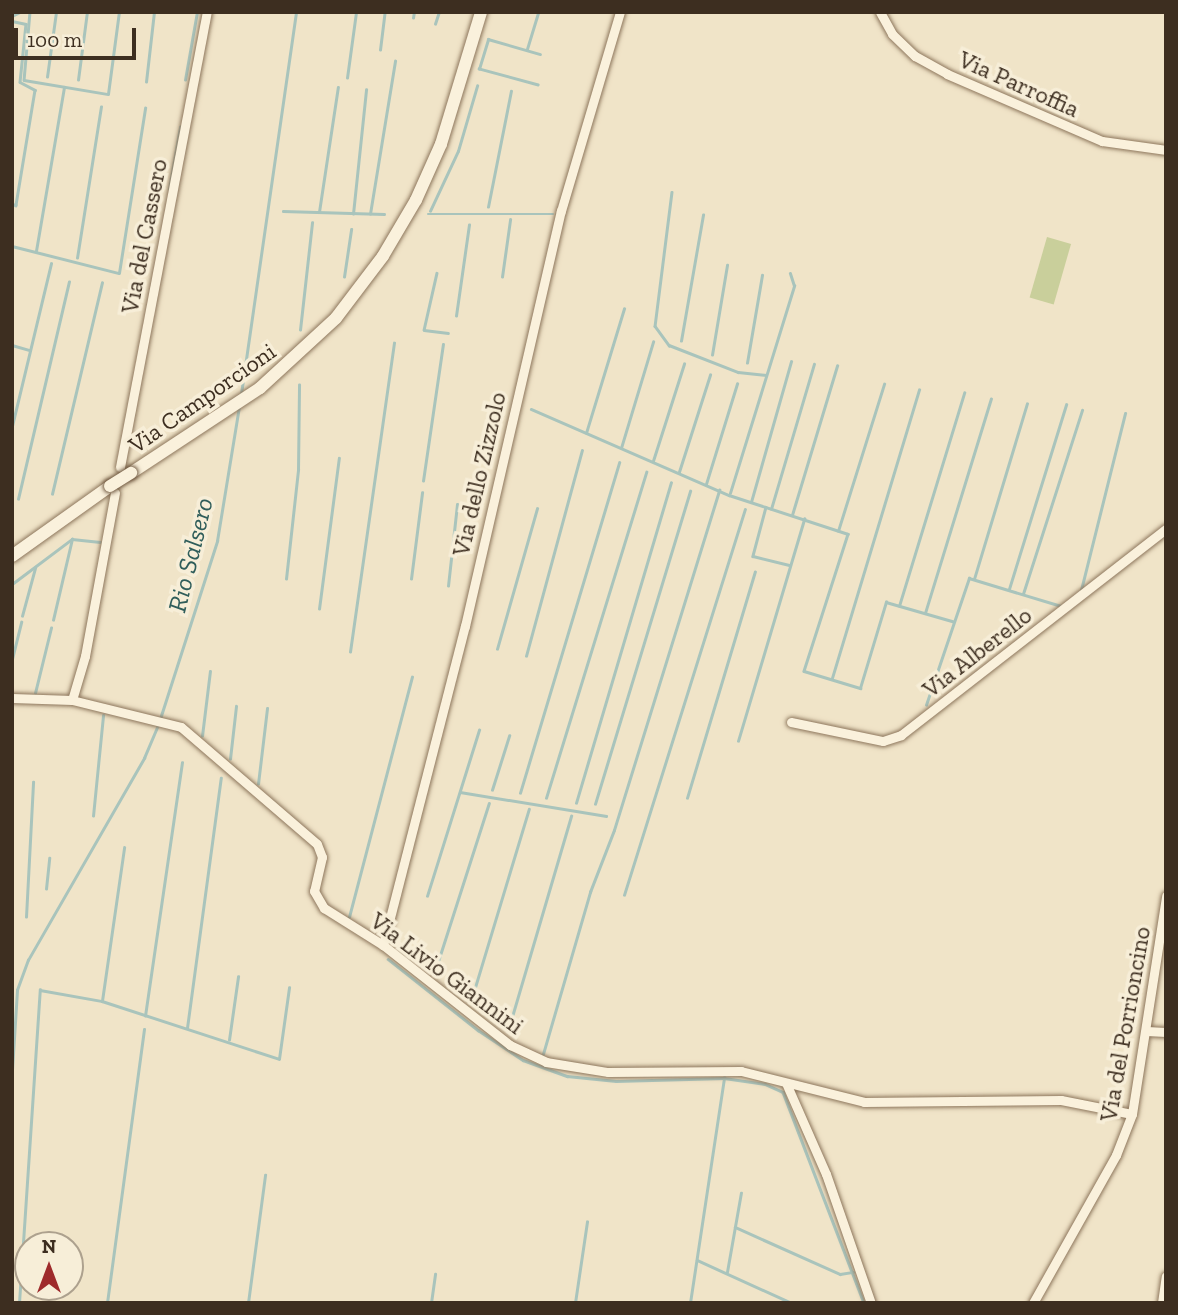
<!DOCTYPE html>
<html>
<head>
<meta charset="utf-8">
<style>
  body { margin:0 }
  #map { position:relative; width:1178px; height:1315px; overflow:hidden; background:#f0e4c8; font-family:"Zilla Slab",serif }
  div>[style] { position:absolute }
  .green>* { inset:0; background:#c9cf9b; transform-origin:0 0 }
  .stream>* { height:2.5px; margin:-1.25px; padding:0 1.25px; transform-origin:1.25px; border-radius:1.25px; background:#a9c4bc }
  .roads { filter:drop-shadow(0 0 2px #8d765c) drop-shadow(0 0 2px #8d765c) }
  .minor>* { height:9px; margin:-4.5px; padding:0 4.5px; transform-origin:4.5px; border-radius:4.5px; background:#faf1dc }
  .secondary>* { height:12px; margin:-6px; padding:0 6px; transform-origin:6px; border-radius:6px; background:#faf1dc }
  .bridges { filter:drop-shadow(0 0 2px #6f573f) drop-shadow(0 0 2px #6f573f) }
  .secondary-bridge>* { height:12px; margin:-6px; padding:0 6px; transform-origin:6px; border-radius:6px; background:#faf1dc }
  span { translate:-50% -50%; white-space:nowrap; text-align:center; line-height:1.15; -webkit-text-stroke:7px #f7eed8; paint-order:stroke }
  .street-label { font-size:24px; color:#3d2e20 }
  .water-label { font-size:26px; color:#2f5d5a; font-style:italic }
  .frame { position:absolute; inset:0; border:14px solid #3d2e20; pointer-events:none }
  .north { position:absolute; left:14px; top:1231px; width:70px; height:70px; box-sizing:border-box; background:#f7eed8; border:2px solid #ada18e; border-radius:50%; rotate:0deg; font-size:19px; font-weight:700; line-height:28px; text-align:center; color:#3d2e20 }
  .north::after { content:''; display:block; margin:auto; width:24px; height:32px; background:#9e2a2b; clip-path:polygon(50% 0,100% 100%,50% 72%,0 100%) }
  .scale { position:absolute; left:14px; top:28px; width:122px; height:32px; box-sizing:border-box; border:4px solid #3d2e20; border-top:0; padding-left:9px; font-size:21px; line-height:24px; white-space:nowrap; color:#3d2e20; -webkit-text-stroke:5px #f7eed8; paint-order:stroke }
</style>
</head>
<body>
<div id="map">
  <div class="green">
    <div style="left:1047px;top:237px;width:25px;height:63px;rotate:16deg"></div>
  </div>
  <div class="stream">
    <div style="left:30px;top:12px;width:68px;rotate:95deg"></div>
    <div style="left:24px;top:80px;width:85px;rotate:9.5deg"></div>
    <div style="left:108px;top:94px;width:83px;rotate:-82.4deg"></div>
    <div style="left:12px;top:16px;width:9px;rotate:-27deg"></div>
    <div style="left:413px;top:18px;width:6px;rotate:-81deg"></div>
    <div style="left:12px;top:21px;width:14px;rotate:12deg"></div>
    <div style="left:26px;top:24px;width:58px;rotate:95.9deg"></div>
    <div style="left:20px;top:82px;width:17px;rotate:28deg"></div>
    <div style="left:35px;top:90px;width:117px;rotate:99.4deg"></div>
    <div style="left:16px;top:205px;width:4px;rotate:180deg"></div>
    <div style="left:435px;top:24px;width:13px;rotate:-72deg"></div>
    <div style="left:527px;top:49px;width:39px;rotate:-73deg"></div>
    <div style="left:380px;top:50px;width:38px;rotate:-83deg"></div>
    <div style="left:47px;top:77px;width:66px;rotate:-82.1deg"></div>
    <div style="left:347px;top:78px;width:67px;rotate:-82.2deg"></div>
    <div style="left:78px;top:80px;width:69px;rotate:-82.5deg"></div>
    <div style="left:185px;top:80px;width:69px;rotate:-80deg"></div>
    <div style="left:146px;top:82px;width:70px;rotate:-83.5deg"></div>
    <div style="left:538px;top:85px;width:61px;rotate:-164.8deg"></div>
    <div style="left:479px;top:69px;width:31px;rotate:-73deg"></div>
    <div style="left:488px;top:39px;width:54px;rotate:16.1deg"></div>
    <div style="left:169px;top:189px;width:63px;rotate:-79.9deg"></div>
    <div style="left:672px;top:192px;width:135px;rotate:97.2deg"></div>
    <div style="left:655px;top:326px;width:24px;rotate:54deg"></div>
    <div style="left:669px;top:345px;width:74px;rotate:21.4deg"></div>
    <div style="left:738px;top:372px;width:28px;rotate:6deg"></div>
    <div style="left:488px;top:207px;width:118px;rotate:-78.8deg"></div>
    <div style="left:283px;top:211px;width:101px;rotate:1.7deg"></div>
    <div style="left:430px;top:211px;width:66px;rotate:-65deg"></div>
    <div style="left:458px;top:151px;width:68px;rotate:-73.7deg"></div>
    <div style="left:319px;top:212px;width:126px;rotate:-81.4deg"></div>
    <div style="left:353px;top:214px;width:125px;rotate:-84deg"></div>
    <div style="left:370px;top:214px;width:155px;rotate:-80.7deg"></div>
    <div style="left:428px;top:214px;width:125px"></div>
    <div style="left:12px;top:246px;width:110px;rotate:14.2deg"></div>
    <div style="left:119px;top:273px;width:167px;rotate:-81deg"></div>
    <div style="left:36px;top:251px;width:166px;rotate:-80.3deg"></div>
    <div style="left:77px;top:258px;width:153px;rotate:-81deg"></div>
    <div style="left:437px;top:273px;width:58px;rotate:102.8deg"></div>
    <div style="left:424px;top:330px;width:24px;rotate:7deg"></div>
    <div style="left:344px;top:277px;width:48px;rotate:-81.5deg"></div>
    <div style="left:502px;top:277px;width:58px;rotate:-82deg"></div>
    <div style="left:456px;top:316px;width:92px;rotate:-81.9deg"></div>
    <div style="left:300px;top:330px;width:108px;rotate:-83.6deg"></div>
    <div style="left:681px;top:341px;width:128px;rotate:-80.1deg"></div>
    <div style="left:12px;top:345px;width:18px;rotate:16deg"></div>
    <div style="left:712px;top:355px;width:91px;rotate:-80.5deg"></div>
    <div style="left:747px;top:363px;width:89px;rotate:-80.3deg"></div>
    <div style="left:241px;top:394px;width:386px;rotate:-81.8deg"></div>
    <div style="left:531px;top:409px;width:216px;rotate:23.5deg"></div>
    <div style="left:729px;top:495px;width:125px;rotate:18.1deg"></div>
    <div style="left:848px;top:534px;width:144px;rotate:107.8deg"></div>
    <div style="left:804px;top:671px;width:59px;rotate:16.9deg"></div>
    <div style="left:860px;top:688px;width:90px;rotate:-73.2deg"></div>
    <div style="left:886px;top:602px;width:69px;rotate:16.1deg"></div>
    <div style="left:12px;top:426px;width:167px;rotate:-76.5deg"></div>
    <div style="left:586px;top:433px;width:130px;rotate:-73deg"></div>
    <div style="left:621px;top:448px;width:111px;rotate:-73.2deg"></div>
    <div style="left:653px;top:461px;width:102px;rotate:-72.3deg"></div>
    <div style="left:679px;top:472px;width:102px;rotate:-72.3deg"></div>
    <div style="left:423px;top:481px;width:138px;rotate:-81.7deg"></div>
    <div style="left:706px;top:484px;width:105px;rotate:-72.8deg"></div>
    <div style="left:730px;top:493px;width:217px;rotate:-72.8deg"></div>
    <div style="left:794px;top:286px;width:13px;rotate:-108deg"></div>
    <div style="left:52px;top:494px;width:217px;rotate:-76.7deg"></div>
    <div style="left:18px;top:499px;width:223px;rotate:-76.8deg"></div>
    <div style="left:751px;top:502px;width:146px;rotate:-74.1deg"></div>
    <div style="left:766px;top:507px;width:51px;rotate:104.9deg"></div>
    <div style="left:753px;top:556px;width:38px;rotate:14deg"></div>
    <div style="left:771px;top:509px;width:151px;rotate:-73.5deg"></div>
    <div style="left:792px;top:515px;width:156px;rotate:-73.2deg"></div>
    <div style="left:838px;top:531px;width:154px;rotate:-72.6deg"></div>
    <div style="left:286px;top:579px;width:110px;rotate:-83.7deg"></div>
    <div style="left:298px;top:470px;width:85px;rotate:-89.3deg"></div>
    <div style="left:411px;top:579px;width:87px;rotate:-82.7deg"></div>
    <div style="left:974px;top:579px;width:183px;rotate:-73.2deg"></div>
    <div style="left:12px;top:584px;width:75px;rotate:-36.9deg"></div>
    <div style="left:72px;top:539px;width:28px;rotate:6deg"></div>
    <div style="left:448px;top:586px;width:82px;rotate:-83.7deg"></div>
    <div style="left:1009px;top:589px;width:193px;rotate:-72.8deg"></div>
    <div style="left:1081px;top:590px;width:182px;rotate:-76deg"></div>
    <div style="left:1023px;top:594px;width:193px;rotate:-72.2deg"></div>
    <div style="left:899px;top:606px;width:223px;rotate:-73deg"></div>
    <div style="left:319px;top:609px;width:152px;rotate:-82.5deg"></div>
    <div style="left:925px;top:613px;width:224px;rotate:-72.9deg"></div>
    <div style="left:22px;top:616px;width:50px;rotate:-74.8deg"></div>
    <div style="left:53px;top:620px;width:83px;rotate:-76.8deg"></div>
    <div style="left:497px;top:649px;width:146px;rotate:-74.1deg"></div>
    <div style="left:350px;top:652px;width:312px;rotate:-81.9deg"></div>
    <div style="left:526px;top:656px;width:213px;rotate:-74.8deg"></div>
    <div style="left:12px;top:659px;width:38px;rotate:-76deg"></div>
    <div style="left:832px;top:678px;width:301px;rotate:-73.2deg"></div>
    <div style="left:35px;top:693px;width:67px;rotate:-76.2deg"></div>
    <div style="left:926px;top:705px;width:134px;rotate:-71.3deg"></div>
    <div style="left:969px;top:578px;width:96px;rotate:16.9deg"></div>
    <div style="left:160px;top:719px;width:187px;rotate:-72.2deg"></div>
    <div style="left:217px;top:541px;width:136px;rotate:-80.7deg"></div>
    <div style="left:202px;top:736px;width:65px;rotate:-83deg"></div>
    <div style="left:738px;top:741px;width:232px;rotate:-73.4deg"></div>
    <div style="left:230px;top:759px;width:53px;rotate:-83.5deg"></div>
    <div style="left:258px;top:784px;width:76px;rotate:-83.2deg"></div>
    <div style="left:492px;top:790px;width:57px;rotate:-72.5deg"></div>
    <div style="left:460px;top:792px;width:148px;rotate:9.3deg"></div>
    <div style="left:520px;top:793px;width:345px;rotate:-73.3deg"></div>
    <div style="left:546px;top:798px;width:341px;rotate:-72.9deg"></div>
    <div style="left:687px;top:798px;width:236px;rotate:-73.3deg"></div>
    <div style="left:576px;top:803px;width:334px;rotate:-73.5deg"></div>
    <div style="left:595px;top:804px;width:327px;rotate:-73.1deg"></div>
    <div style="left:93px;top:816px;width:101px;rotate:-84.3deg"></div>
    <div style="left:46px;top:889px;width:31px;rotate:-84deg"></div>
    <div style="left:624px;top:895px;width:404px;rotate:-72.6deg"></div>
    <div style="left:427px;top:896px;width:174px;rotate:-72.6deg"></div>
    <div style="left:26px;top:917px;width:135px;rotate:-87deg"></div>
    <div style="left:349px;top:917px;width:248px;rotate:-75.3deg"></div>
    <div style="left:388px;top:959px;width:115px;rotate:38.3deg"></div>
    <div style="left:478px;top:1030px;width:54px;rotate:33.7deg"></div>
    <div style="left:523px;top:1060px;width:47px;rotate:20deg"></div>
    <div style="left:567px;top:1076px;width:49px;rotate:5.8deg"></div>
    <div style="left:616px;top:1081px;width:108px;rotate:-1.6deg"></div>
    <div style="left:724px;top:1078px;width:41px;rotate:8.3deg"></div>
    <div style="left:765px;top:1084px;width:20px;rotate:24deg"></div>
    <div style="left:783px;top:1092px;width:226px;rotate:69deg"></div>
    <div style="left:435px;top:971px;width:176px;rotate:-72.2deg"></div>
    <div style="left:473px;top:994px;width:193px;rotate:-73.2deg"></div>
    <div style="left:102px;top:1001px;width:155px;rotate:-81.8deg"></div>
    <div style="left:145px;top:1016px;width:256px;rotate:-81.7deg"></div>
    <div style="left:509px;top:1027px;width:220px;rotate:-73.6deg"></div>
    <div style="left:187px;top:1028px;width:252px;rotate:-82.3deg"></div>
    <div style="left:229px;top:1040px;width:64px;rotate:-81.9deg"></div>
    <div style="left:543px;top:1054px;width:169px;rotate:-73.8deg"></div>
    <div style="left:590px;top:892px;width:66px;rotate:-68.8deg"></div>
    <div style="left:614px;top:830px;width:356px;rotate:-72.8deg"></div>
    <div style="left:12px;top:1070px;width:80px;rotate:-86.4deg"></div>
    <div style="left:17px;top:990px;width:32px;rotate:-70deg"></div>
    <div style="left:28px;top:960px;width:233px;rotate:-60.1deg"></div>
    <div style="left:144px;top:758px;width:36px;rotate:-67deg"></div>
    <div style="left:735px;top:1227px;width:115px;rotate:24.1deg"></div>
    <div style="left:840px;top:1274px;width:13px;rotate:-9deg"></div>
    <div style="left:697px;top:1260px;width:104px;rotate:24.4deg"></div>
    <div style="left:727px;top:1272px;width:80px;rotate:-80deg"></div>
    <div style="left:19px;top:1303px;width:314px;rotate:-86.2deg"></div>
    <div style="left:40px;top:990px;width:63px;rotate:10.1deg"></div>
    <div style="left:102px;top:1001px;width:186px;rotate:18.1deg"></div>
    <div style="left:279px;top:1059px;width:72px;rotate:-82deg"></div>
    <div style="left:107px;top:1303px;width:276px;rotate:-82.3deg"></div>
    <div style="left:248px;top:1303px;width:129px;rotate:-82.4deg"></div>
    <div style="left:431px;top:1303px;width:29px;rotate:-82deg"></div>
    <div style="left:575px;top:1303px;width:82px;rotate:-81.6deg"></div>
    <div style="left:690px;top:1303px;width:228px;rotate:-81.4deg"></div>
  </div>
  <div class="roads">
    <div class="minor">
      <div style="left:880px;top:12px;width:25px;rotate:61deg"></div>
      <div style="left:892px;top:34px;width:32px;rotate:44deg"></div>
      <div style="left:915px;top:56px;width:37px;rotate:29deg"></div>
      <div style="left:947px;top:74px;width:169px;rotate:23.4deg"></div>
      <div style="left:1102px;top:141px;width:65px;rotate:8deg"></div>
      <div style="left:120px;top:467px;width:463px;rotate:-79.2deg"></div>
      <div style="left:12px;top:698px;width:60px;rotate:1.9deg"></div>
      <div style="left:72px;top:700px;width:112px;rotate:13.9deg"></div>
      <div style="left:181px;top:727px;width:179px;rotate:40.7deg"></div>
      <div style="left:317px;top:844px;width:14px;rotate:69deg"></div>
      <div style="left:322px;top:857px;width:35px;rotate:103deg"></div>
      <div style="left:314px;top:891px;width:20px;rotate:60deg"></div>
      <div style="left:324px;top:908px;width:70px;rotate:32.1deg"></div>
      <div style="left:383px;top:945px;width:162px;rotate:38.2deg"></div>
      <div style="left:510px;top:1045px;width:40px;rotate:25deg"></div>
      <div style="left:546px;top:1062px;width:63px;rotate:9.2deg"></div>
      <div style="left:608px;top:1072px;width:133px;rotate:-0.4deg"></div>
      <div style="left:741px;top:1071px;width:127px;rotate:14.1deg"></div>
      <div style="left:864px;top:1102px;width:197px;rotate:-0.6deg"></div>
      <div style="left:1061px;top:1100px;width:72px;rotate:11.2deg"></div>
      <div style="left:72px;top:700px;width:46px;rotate:-73.5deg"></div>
      <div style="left:85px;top:656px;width:166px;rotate:-79.6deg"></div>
      <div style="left:791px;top:722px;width:94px;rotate:11.7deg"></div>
      <div style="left:883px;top:741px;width:19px;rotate:-18deg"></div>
      <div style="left:901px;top:735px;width:336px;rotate:-37.9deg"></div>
      <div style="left:383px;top:945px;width:329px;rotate:-75.6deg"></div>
      <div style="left:465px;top:626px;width:426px;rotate:-77deg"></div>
      <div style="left:561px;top:211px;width:208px;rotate:-73.5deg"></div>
      <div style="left:1146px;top:1031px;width:20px;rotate:3deg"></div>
      <div style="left:786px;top:1083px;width:99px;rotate:66.3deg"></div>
      <div style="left:826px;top:1174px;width:137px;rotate:70.8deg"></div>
      <div style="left:1033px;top:1303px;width:170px;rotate:-60.7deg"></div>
      <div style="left:1116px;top:1155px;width:44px;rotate:-68.7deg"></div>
      <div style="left:1132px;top:1114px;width:221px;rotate:-81.1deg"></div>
      <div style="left:1162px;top:1303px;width:27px;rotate:-82deg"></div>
    </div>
    <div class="secondary">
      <div style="left:131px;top:473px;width:154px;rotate:-33.4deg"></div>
      <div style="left:260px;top:388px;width:103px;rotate:-42.6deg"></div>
      <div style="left:336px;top:318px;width:78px;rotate:-52.8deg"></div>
      <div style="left:383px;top:256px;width:65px;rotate:-59.5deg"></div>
      <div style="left:416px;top:200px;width:61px;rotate:-65.9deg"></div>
      <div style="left:441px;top:144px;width:138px;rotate:-73.1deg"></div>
      <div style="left:12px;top:556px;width:120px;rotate:-35.5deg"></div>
    </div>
  </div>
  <div class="bridges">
    <div class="secondary-bridge">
      <div style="left:110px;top:486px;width:25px;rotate:-32deg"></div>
    </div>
  </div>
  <div class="street-label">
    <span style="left:1019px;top:84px;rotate:24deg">Via Parroffia</span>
    <span style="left:144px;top:236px;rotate:-79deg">Via del Cassero</span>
    <span style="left:202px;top:398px;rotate:-35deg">Via Camporcioni</span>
    <span style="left:479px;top:474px;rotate:-77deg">Via dello Zizzolo</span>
    <span style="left:977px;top:652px;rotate:-38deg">Via Alberello</span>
    <span style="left:447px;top:973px;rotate:37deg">Via Livio Giannini</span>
    <span style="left:1125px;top:1024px;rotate:-80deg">Via del Porrioncino</span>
  </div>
  <div class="water-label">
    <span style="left:191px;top:555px;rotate:-76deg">Rio Salsero</span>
  </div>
  <div class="frame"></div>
  <div class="north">N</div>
  <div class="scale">100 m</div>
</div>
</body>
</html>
